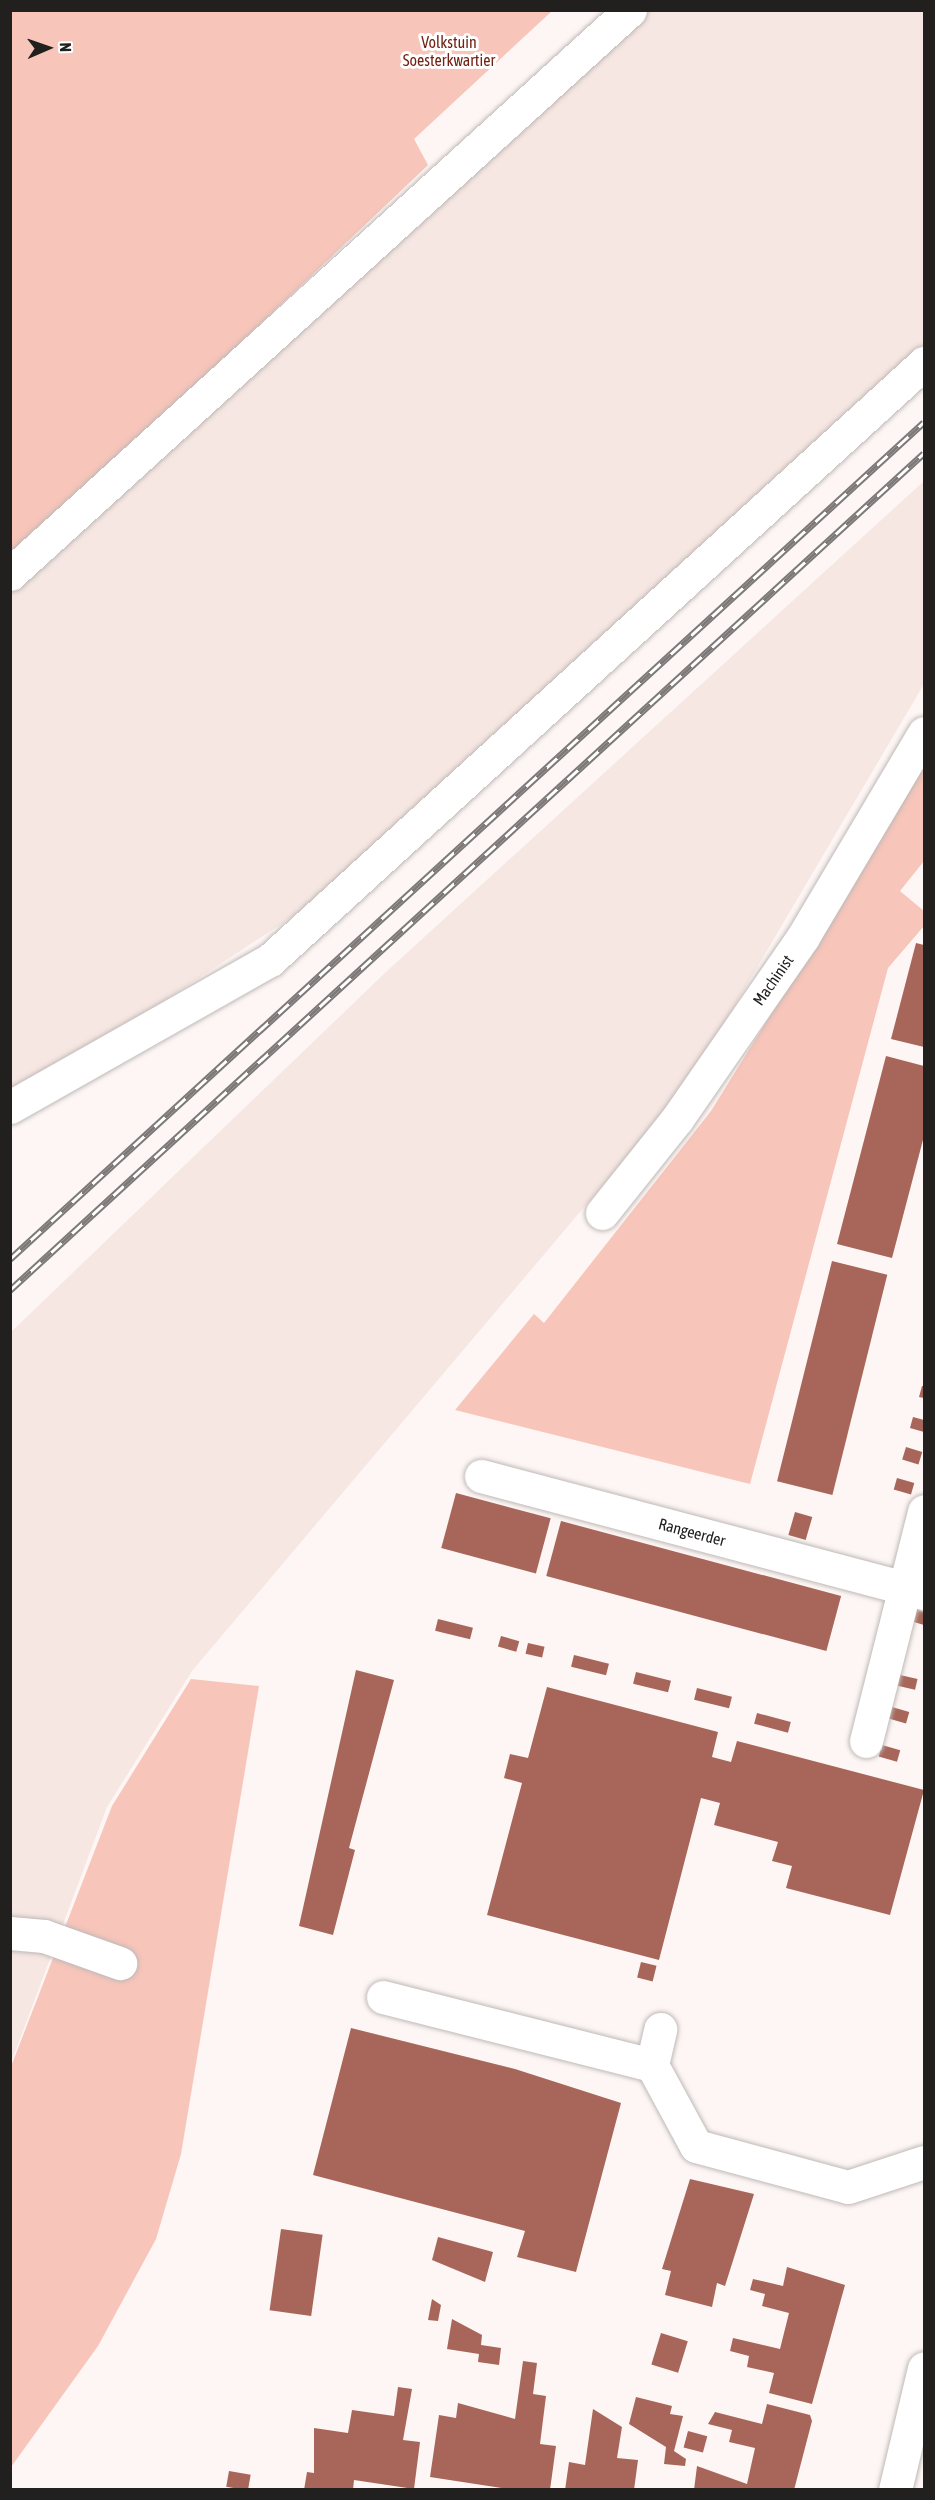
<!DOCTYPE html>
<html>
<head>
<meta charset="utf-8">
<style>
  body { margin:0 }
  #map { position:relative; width:935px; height:2500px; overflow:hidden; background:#fdf6f4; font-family:"Asap Condensed",sans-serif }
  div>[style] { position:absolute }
  .built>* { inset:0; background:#f7e7e3 }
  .green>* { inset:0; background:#f7c5ba }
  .building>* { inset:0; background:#a76659; transform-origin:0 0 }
  .roads { filter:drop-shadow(0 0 2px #bfb9b7) drop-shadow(0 0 2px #bfb9b7) }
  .minor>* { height:33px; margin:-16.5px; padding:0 16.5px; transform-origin:16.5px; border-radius:16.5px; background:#fff }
  .rail>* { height:7px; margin-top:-3.5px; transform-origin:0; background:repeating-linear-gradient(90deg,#fff 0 14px,#7d7978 0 28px); box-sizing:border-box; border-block:2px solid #7d7978 }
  span { translate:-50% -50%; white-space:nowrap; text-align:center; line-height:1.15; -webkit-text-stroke:6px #fff; paint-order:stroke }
  .park-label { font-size:16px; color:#722114 }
  .street-label { font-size:16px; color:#22201f }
  .frame { position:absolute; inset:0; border:12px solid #22201f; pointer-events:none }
  .north { position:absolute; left:18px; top:18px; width:60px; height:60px; -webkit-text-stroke:4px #fff; paint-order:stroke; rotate:88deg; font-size:16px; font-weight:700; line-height:24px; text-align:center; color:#22201f }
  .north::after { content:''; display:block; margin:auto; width:21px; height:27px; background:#22201f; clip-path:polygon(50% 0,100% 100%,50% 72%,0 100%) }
</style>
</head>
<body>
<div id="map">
  <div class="built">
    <div style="clip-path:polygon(643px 11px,924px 11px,924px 352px,506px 739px,292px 917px,95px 1046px,11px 1094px,11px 590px)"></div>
    <div style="clip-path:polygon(924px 481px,924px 684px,689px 1083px,192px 1671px,107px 1807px,11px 2063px,11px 1332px,386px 972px)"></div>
  </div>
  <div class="green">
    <div style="clip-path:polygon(11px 11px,552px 11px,414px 139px,428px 165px,11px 561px)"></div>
    <div style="clip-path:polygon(924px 751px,924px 861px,900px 891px,924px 911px,924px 926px,888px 968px,750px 1484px,455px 1410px,534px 1314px,544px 1323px,711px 1111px,840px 903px)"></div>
    <div style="clip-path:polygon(191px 1679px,259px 1686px,181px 2154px,156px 2239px,98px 2346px,11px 2467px,10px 2069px,112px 1806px)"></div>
  </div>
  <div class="building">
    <div style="clip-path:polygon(916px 943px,924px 945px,924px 1047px,891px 1039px)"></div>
    <div style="clip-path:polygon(886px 1056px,924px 1066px,924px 1136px,892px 1258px,837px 1244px)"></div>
    <div style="left:832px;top:1261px;width:57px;height:227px;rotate:14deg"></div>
    <div style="clip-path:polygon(922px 1386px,924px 1386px,924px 1398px,919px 1397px)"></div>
    <div style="clip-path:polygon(913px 1417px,924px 1420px,924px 1432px,910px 1428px)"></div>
    <div style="left:906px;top:1447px;width:17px;height:13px;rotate:17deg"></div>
    <div style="left:897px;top:1478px;width:18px;height:12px;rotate:16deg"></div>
    <div style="left:456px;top:1493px;width:98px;height:57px;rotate:15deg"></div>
    <div style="left:795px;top:1512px;width:18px;height:24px;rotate:16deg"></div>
    <div style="left:561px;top:1521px;width:290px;height:57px;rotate:15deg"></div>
    <div style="clip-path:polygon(917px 1610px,924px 1612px,924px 1625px,914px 1622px)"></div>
    <div style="left:438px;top:1619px;width:36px;height:12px;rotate:14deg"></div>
    <div style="left:501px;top:1636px;width:19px;height:11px;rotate:16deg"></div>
    <div style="left:528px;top:1643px;width:17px;height:11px;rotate:13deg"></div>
    <div style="left:574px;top:1655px;width:36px;height:12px;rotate:14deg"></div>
    <div style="clip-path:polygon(356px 1670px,394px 1680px,349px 1848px,355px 1850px,333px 1935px,299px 1926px)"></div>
    <div style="left:636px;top:1672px;width:36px;height:12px;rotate:14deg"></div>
    <div style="left:900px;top:1675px;width:18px;height:11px;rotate:13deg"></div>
    <div style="clip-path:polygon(547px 1687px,718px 1732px,712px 1757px,731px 1762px,737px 1741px,924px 1790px,890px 1915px,786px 1888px,792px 1866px,772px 1861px,778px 1842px,714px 1825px,720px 1803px,701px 1798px,659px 1960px,487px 1915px,522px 1783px,504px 1778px,510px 1754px,528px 1758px)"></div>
    <div style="left:697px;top:1688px;width:36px;height:12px;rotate:14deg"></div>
    <div style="left:892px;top:1707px;width:18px;height:12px;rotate:16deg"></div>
    <div style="left:757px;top:1713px;width:35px;height:11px;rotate:15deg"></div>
    <div style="left:882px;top:1745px;width:19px;height:12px;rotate:16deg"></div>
    <div style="left:641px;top:1962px;width:16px;height:16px;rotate:14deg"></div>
    <div style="clip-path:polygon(351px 2028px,515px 2069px,621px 2103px,576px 2272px,517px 2257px,525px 2231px,313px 2175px)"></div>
    <div style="clip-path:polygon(690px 2179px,754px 2194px,725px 2286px,717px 2283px,712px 2307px,665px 2295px,671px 2271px,662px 2269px)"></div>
    <div style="left:281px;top:2229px;width:42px;height:82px;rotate:8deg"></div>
    <div style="clip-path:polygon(438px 2237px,493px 2252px,485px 2282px,432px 2260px)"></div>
    <div style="clip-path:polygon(787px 2267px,845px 2285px,812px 2404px,769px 2393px,774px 2373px,747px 2367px,749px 2356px,730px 2351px,733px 2338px,780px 2349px,789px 2313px,762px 2306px,765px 2294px,750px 2290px,753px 2279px,783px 2286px)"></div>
    <div style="clip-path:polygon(432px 2299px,441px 2305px,438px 2321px,428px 2320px)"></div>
    <div style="clip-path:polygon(452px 2319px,482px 2335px,481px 2345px,501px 2348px,499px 2365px,478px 2362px,479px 2354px,447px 2349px)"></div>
    <div style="left:661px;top:2333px;width:28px;height:33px;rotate:17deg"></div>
    <div style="clip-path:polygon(523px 2361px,537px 2363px,533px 2394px,546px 2396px,540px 2444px,556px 2446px,550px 2490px,508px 2489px,430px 2477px,439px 2415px,456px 2418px,458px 2403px,515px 2419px)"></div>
    <div style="clip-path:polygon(398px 2387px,412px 2389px,403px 2440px,420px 2442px,414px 2489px,354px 2480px,353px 2490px,304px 2490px,307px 2472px,314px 2473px,314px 2428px,348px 2433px,352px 2410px,394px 2416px)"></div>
    <div style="clip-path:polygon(636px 2397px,672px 2406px,670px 2414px,683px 2416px,674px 2451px,686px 2459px,685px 2466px,664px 2464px,666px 2447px,629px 2424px)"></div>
    <div style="clip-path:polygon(767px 2404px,810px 2415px,812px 2421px,794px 2490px,694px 2490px,697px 2466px,747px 2484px,755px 2448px,729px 2442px,732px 2430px,708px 2424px,715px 2412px,762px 2424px)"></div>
    <div style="clip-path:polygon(593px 2409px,622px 2427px,617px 2458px,638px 2460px,634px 2490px,565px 2490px,569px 2462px,585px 2465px)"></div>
    <div style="left:688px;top:2431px;width:20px;height:17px;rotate:15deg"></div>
    <div style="left:229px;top:2471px;width:22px;height:16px;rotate:10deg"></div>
  </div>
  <div class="roads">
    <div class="minor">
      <div style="left:10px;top:574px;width:838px;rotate:-42.29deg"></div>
      <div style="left:10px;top:1107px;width:299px;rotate:-29.5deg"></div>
      <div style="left:270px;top:960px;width:886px;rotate:-42.39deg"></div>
      <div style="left:602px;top:1213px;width:120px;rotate:-51.4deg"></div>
      <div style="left:677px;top:1119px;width:221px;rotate:-55.3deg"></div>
      <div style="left:803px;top:937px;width:237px;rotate:-59.3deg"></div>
      <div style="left:481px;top:1476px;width:458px;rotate:14.8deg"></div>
      <div style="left:866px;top:1741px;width:237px;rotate:-75.8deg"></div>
      <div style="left:10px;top:1933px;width:34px;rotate:5deg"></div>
      <div style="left:44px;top:1936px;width:81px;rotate:19.6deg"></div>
      <div style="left:383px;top:1997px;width:277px;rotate:14.2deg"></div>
      <div style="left:652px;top:2065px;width:92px;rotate:61.5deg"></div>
      <div style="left:696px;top:2146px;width:157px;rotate:15.1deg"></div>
      <div style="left:848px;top:2187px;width:80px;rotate:-18.2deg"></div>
      <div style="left:652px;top:2065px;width:37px;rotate:-77deg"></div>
      <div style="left:895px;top:2490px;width:125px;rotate:-76.6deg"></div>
    </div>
  </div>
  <div class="rail">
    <div style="left:10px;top:1259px;width:1239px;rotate:-42.48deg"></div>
    <div style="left:10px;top:1290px;width:1239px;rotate:-42.48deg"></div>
  </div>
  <div class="park-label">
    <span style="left:449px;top:51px">Volkstuin<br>Soesterkwartier</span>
  </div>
  <div class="street-label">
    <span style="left:773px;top:980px;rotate:-55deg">Machinist</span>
    <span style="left:692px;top:1532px;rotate:15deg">Rangeerder</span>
  </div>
  <div class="frame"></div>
  <div class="north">N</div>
</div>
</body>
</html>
